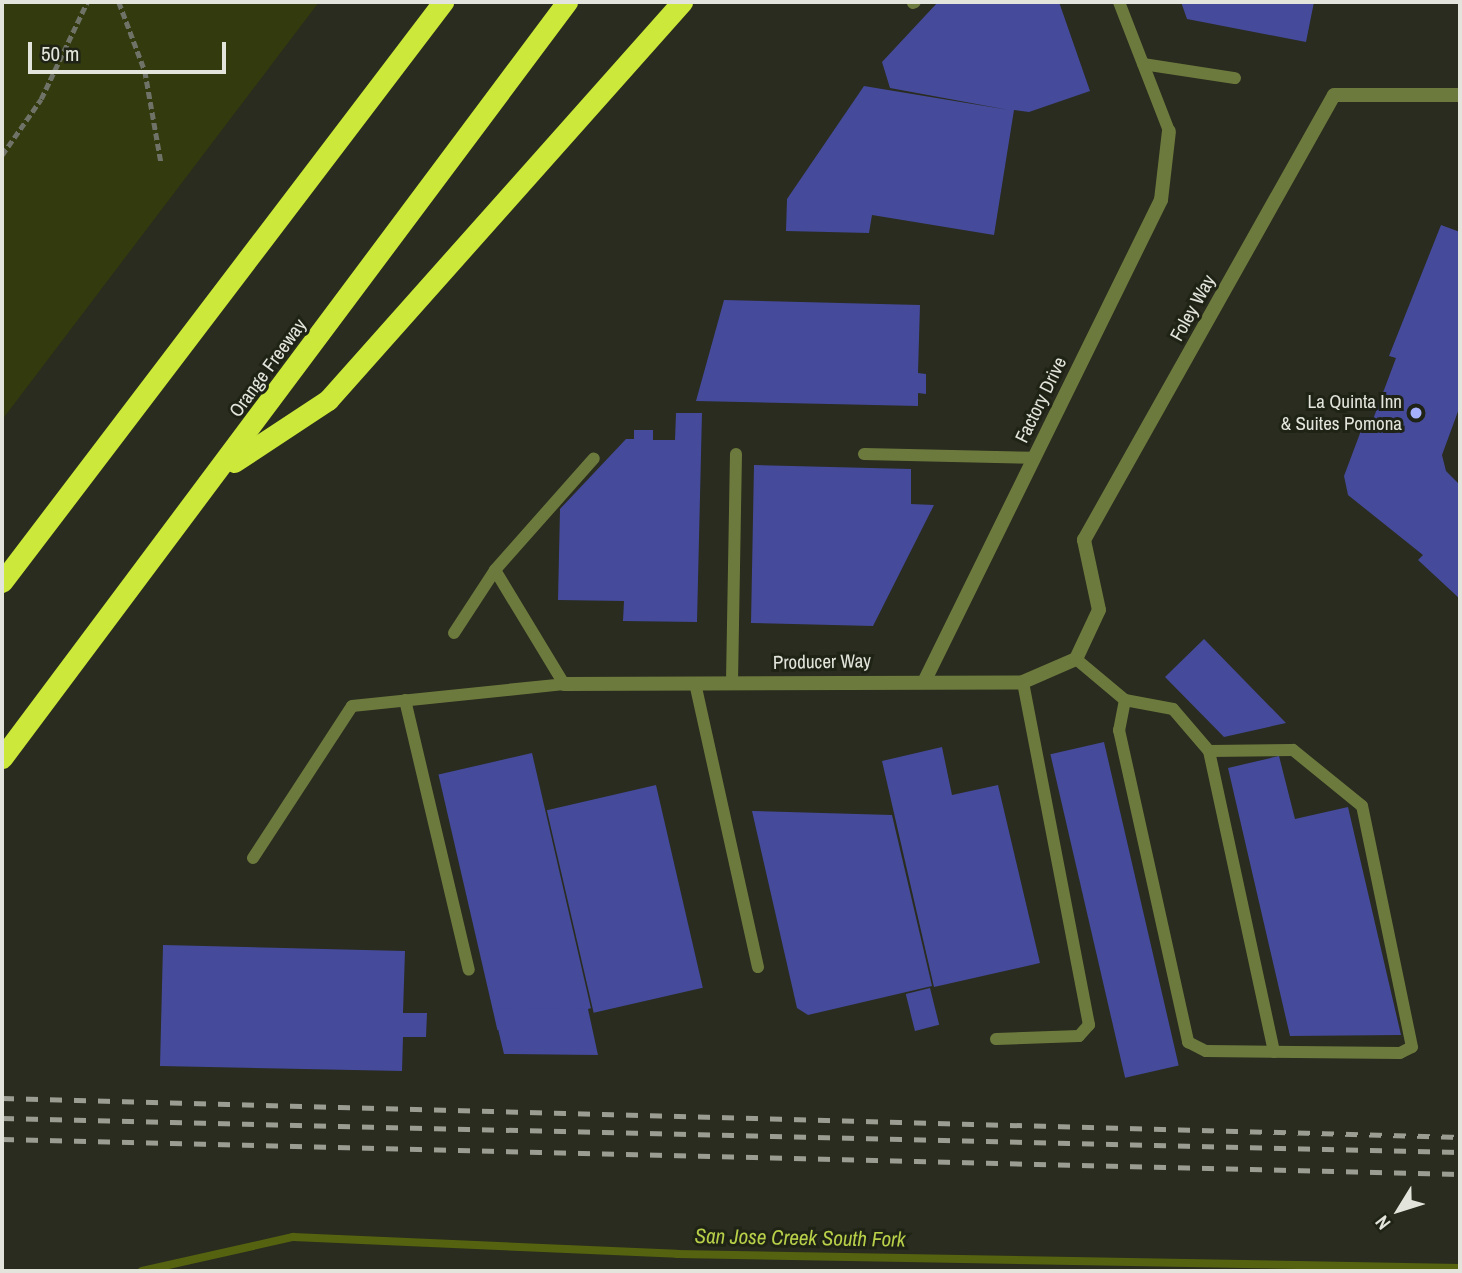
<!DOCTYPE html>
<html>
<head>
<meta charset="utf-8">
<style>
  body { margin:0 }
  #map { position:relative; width:1462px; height:1273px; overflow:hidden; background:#292c1e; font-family:"Archivo Narrow",sans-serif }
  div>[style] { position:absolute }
  .green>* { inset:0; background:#323a0e }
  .stream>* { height:8px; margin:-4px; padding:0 4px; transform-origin:4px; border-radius:4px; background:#55620f }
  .building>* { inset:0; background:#454a9b; transform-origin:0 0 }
  .path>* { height:4.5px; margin-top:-2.25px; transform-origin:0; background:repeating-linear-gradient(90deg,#6f7266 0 7px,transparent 0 10.5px) }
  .lane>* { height:12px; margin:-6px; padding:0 6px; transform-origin:6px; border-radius:6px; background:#6d7a3e }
  .street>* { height:14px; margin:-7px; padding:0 7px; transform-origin:7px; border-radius:7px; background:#6d7a3e }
  .highway>* { height:21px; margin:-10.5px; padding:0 10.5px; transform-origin:10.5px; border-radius:10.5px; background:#cce83a }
  .rail>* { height:5px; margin-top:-2.5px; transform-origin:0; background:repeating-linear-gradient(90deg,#9b9d92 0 12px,transparent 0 24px) }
  .dots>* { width:19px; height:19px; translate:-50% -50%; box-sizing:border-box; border:4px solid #1f2315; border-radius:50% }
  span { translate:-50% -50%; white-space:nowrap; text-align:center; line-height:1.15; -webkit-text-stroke:6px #1f2315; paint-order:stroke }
  .street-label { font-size:19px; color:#e3e5dc }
  .poi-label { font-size:19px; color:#e3e5dc }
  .right { translate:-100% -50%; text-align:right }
  .water-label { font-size:21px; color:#b7cf49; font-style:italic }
  .frame { position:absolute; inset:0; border:4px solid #e3e5dc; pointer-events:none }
  .north { position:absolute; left:1364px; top:1175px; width:70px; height:70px; -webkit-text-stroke:5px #1f2315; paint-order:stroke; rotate:232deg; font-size:19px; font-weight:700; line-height:28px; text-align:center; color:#e3e5dc }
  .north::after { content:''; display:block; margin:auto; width:24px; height:32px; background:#e3e5dc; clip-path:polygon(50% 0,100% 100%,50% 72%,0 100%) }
  .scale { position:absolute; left:28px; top:42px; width:198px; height:32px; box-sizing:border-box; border:4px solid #e3e5dc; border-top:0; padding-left:9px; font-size:21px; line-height:24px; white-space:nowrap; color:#e3e5dc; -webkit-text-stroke:5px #1f2315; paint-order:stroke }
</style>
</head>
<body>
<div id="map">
  <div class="green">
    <div style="clip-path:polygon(2px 2px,319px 2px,2px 420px)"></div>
  </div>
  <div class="stream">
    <div style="left:142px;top:1271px;width:155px;rotate:-12.7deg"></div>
    <div style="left:293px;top:1237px;width:384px;rotate:2.5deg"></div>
    <div style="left:677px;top:1254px;width:783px;rotate:1.02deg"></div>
  </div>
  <div class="building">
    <div style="clip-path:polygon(938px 2px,1059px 2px,1090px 91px,1029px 112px,1014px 110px,994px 235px,872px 215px,869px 233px,786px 231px,787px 199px,864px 86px,1009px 110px,890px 88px,882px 62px)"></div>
    <div style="clip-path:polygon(1181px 2px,1314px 2px,1306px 42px,1187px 19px)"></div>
    <div style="clip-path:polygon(1441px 225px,1460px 232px,1460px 406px,1442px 455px,1446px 471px,1460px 485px,1460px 599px,1418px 560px,1423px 555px,1348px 495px,1344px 476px,1365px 420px,1372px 422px,1396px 358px,1389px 356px)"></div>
    <div style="clip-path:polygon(724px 300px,920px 305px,918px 373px,926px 374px,926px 394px,918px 393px,918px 406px,696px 401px)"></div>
    <div style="clip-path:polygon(676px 413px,702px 413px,697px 622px,623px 621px,624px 601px,558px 600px,560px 509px,626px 439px,634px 439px,634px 430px,653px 430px,653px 440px,675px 440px)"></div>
    <div style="clip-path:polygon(754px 465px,911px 469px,911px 504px,934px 505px,873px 626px,751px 623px)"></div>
    <div style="clip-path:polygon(1204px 639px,1286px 723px,1224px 737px,1165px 677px)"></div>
    <div style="left:1104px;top:742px;width:332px;height:55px;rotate:77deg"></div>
    <div style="clip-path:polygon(942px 747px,952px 795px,998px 785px,1040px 963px,934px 987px,882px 761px)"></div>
    <div style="left:532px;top:753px;width:262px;height:96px;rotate:77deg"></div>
    <div style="clip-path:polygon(1279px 756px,1295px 819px,1348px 807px,1401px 1035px,1290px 1036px,1228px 768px)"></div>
    <div style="left:656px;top:785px;width:208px;height:112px;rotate:77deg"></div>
    <div style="clip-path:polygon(752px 811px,892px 815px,932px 986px,808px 1015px,797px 1008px)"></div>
    <div style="clip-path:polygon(163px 945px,405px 951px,403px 1013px,427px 1013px,426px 1037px,403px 1037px,402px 1071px,160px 1066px)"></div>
    <div style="left:930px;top:988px;width:38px;height:25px;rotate:76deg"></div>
    <div style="clip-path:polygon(493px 1008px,588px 1009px,598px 1055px,504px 1054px)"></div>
  </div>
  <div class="path">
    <div style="left:119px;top:2px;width:74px;rotate:69.4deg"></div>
    <div style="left:145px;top:71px;width:92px;rotate:80deg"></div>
    <div style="left:2px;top:155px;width:68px;rotate:-55.1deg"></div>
    <div style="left:41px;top:99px;width:107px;rotate:-64.6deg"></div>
  </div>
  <div class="lane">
    <div style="left:1119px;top:2px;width:138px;rotate:68.8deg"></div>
    <div style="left:913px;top:3px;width:2px;rotate:-27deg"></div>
    <div style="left:1143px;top:64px;width:93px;rotate:8.7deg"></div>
    <div style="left:864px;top:454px;width:170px;rotate:1.3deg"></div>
    <div style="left:454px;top:633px;width:75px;rotate:-56.9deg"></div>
    <div style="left:1076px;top:659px;width:64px;rotate:39.9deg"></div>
    <div style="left:1125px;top:700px;width:31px;rotate:101deg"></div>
    <div style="left:1119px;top:730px;width:320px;rotate:77.5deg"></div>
    <div style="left:1188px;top:1042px;width:20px;rotate:27deg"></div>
    <div style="left:1206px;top:1051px;width:194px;rotate:0.6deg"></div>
    <div style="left:1400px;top:1053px;width:13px;rotate:-27deg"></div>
    <div style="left:1412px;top:1047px;width:246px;rotate:-101.7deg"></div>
    <div style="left:1362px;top:806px;width:89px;rotate:-140.9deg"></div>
    <div style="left:1293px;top:750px;width:84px;rotate:179.3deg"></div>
    <div style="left:1209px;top:751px;width:55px;rotate:-130.6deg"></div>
    <div style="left:1173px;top:709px;width:49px;rotate:-169.4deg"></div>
    <div style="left:732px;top:682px;width:228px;rotate:-89deg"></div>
    <div style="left:695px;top:683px;width:291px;rotate:77.5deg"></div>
    <div style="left:405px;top:700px;width:277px;rotate:76.7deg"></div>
    <div style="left:1209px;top:751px;width:308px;rotate:77.8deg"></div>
    <div style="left:253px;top:858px;width:181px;rotate:-56.9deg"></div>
    <div style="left:352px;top:706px;width:213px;rotate:-5.9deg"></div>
    <div style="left:564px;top:684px;width:133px;rotate:-121.2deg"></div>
    <div style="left:495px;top:570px;width:149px;rotate:-48.5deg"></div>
    <div style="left:996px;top:1039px;width:83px;rotate:-2.1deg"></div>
    <div style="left:1079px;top:1036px;width:15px;rotate:-48deg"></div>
    <div style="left:1089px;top:1025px;width:349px;rotate:-100.9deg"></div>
  </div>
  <div class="street">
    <div style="left:925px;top:680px;width:535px;rotate:-63.82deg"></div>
    <div style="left:1161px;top:200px;width:69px;rotate:-83.4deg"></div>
    <div style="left:564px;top:684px;width:459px;rotate:-0.2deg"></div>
    <div style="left:1023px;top:682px;width:58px;rotate:-23.5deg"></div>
    <div style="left:1076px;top:659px;width:54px;rotate:-64.9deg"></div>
    <div style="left:1099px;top:610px;width:72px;rotate:-102.1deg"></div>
    <div style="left:1084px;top:540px;width:510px;rotate:-60.67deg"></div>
    <div style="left:1334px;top:95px;width:126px"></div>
  </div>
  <div class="highway">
    <div style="left:234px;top:462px;width:113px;rotate:-33.4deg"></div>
    <div style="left:328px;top:400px;width:533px;rotate:-48.35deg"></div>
    <div style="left:2px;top:582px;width:729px;rotate:-52.75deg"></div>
    <div style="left:2px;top:758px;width:944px;rotate:-53.23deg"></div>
  </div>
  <div class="rail">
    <div style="left:2px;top:1098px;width:1459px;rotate:1.53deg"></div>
    <div style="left:2px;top:1118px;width:1458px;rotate:1.34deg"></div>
    <div style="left:2px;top:1139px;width:1458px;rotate:1.38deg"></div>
  </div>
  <div class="dots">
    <div style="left:1416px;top:413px;background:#a6b1fc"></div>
  </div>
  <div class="street-label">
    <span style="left:1193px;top:308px;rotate:-61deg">Foley Way</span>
    <span style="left:268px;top:368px;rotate:-54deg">Orange Freeway</span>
    <span style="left:1041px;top:400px;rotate:-64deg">Factory Drive</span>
    <span style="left:822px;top:662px;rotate:-1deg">Producer Way</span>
  </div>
  <div class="poi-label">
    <span class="right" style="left:1402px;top:413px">La Quinta Inn<br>&amp; Suites Pomona</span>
  </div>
  <div class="water-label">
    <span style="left:800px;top:1238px;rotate:1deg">San Jose Creek South Fork</span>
  </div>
  <div class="frame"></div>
  <div class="north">N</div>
  <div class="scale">50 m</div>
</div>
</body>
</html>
